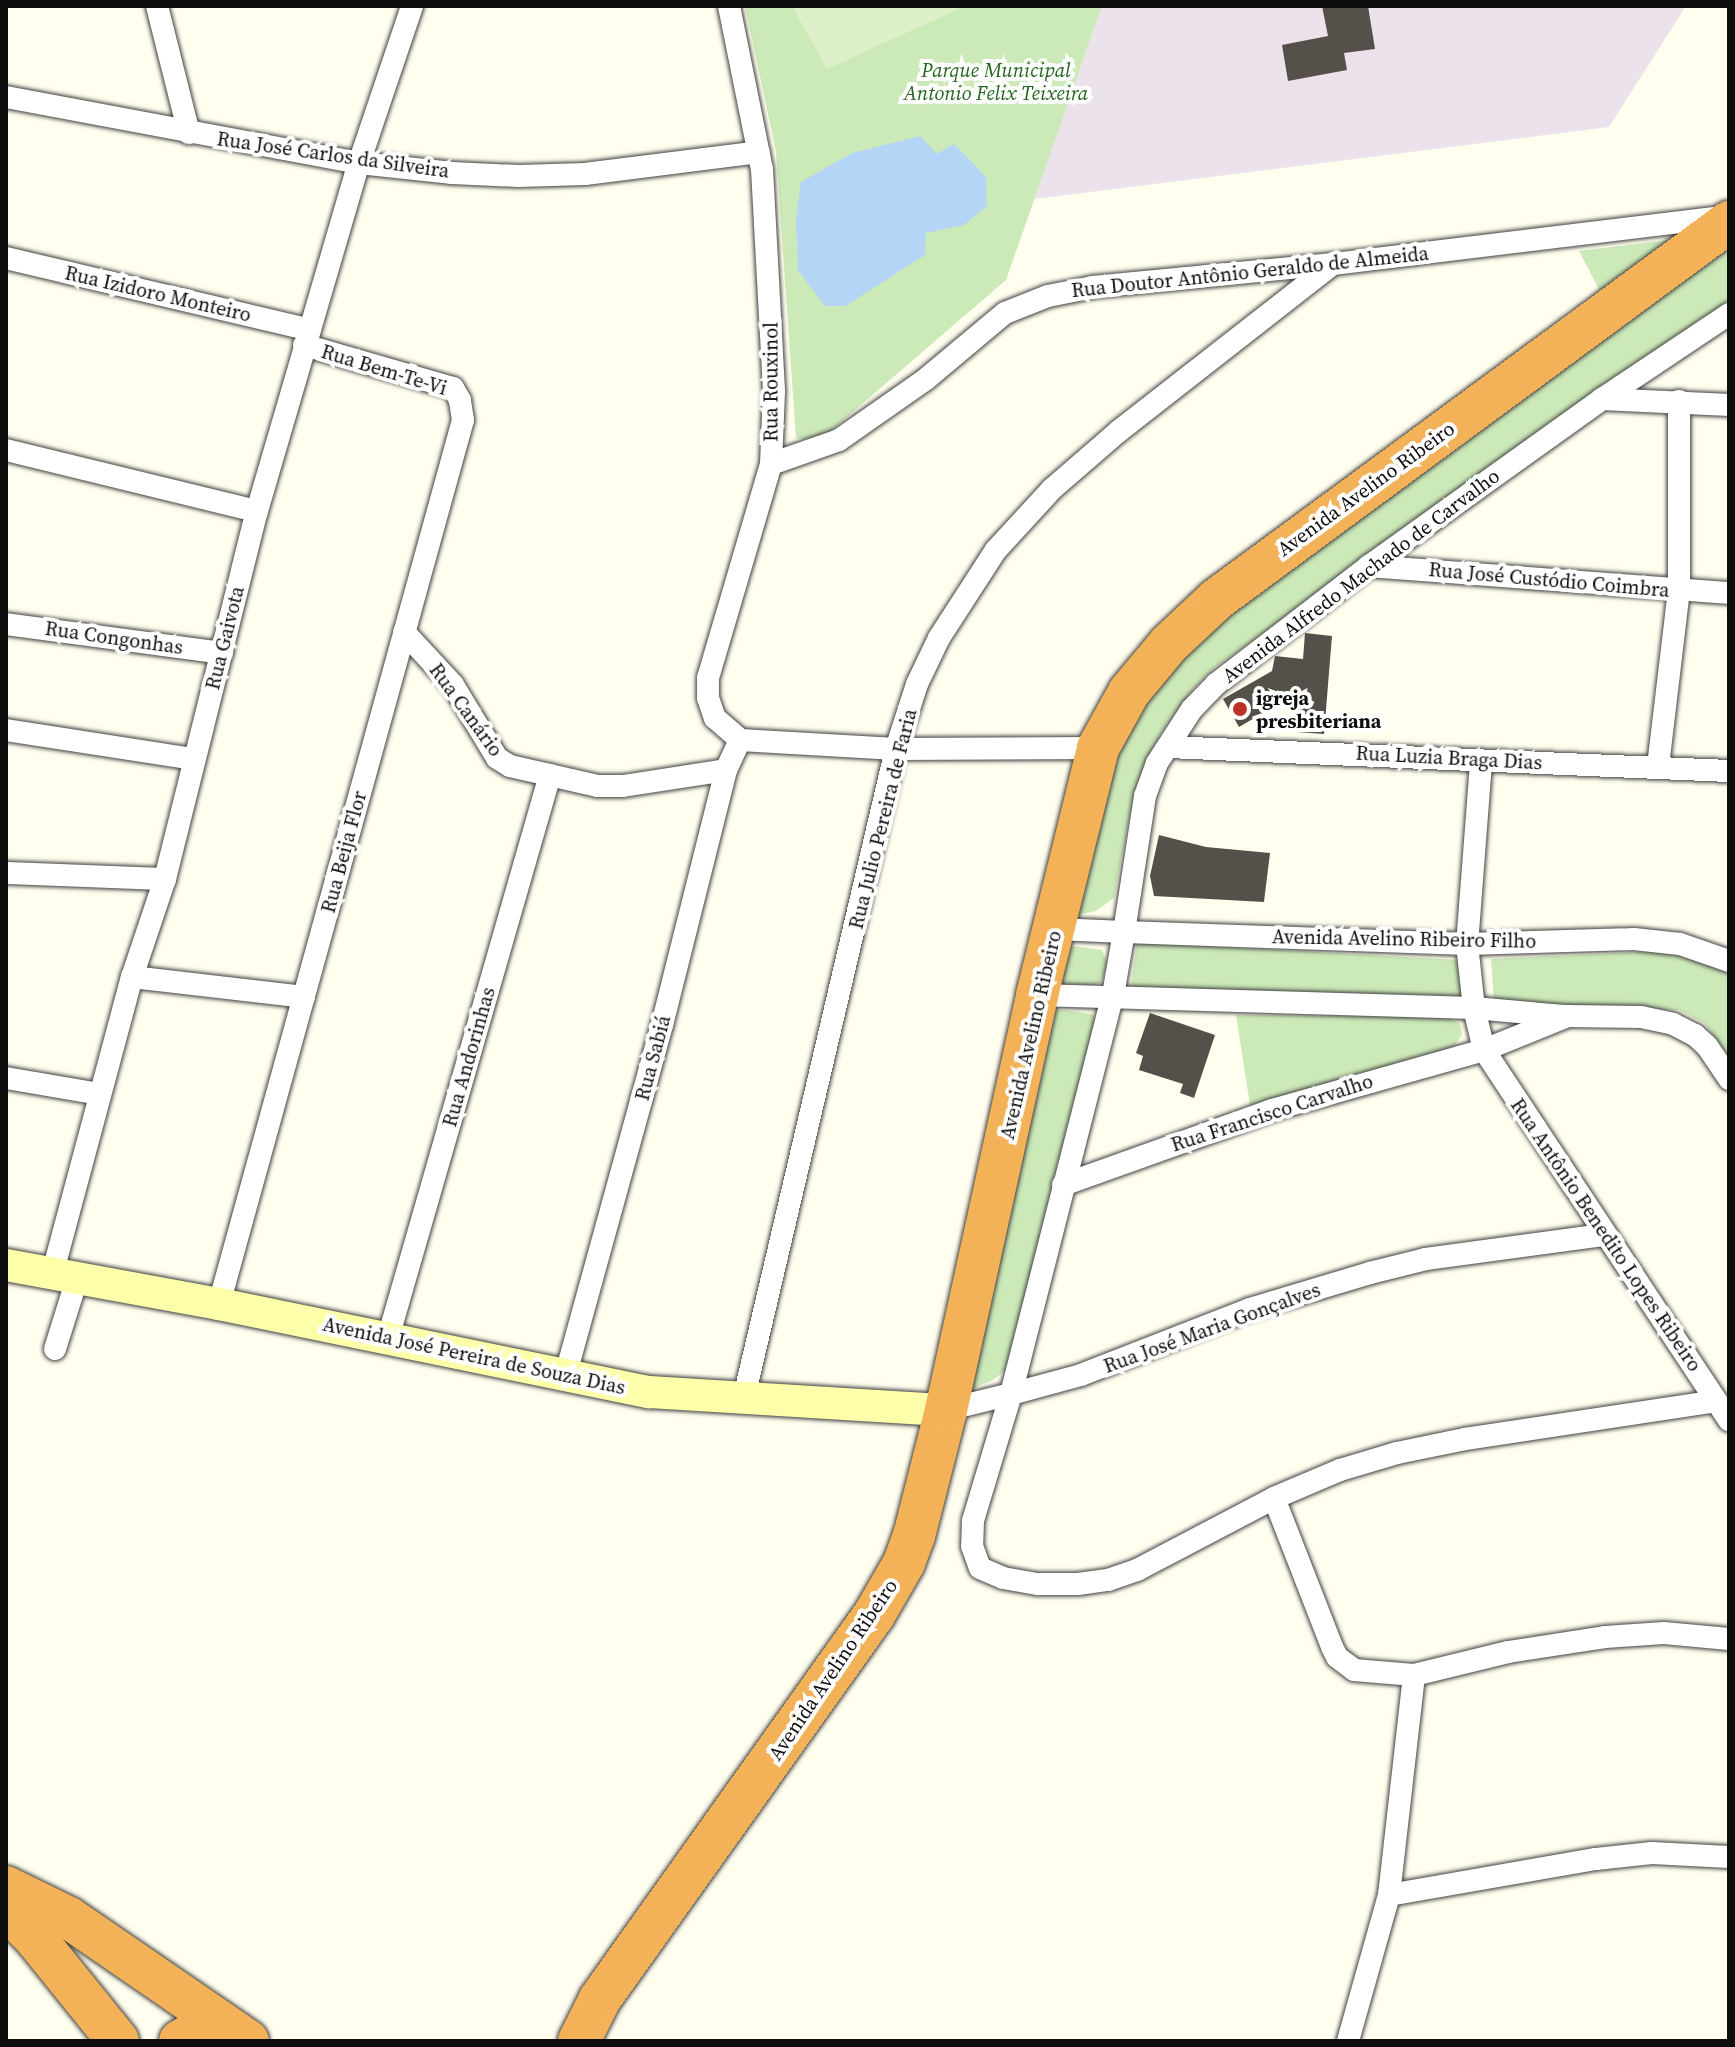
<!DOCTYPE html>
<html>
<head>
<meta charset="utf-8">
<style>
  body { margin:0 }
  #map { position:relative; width:1735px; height:2047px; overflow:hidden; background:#fffeef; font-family:"Source Serif 4",serif }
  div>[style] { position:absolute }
  .industrial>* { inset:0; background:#ece2ec }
  .green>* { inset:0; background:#cce9b8 }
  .pitch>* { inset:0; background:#def0ca }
  .water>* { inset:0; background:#b4d5f6 }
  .building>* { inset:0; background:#56504a }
  .roads { filter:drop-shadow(0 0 2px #414141) drop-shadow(0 0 2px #414141) }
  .street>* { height:22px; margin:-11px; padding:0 11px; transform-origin:11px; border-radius:11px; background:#fff }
  .secondary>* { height:32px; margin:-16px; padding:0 16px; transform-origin:16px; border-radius:16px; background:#fdfeaa }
  .highway>* { height:42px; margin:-21px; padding:0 21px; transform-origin:21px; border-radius:21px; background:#f3b258 }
  .dots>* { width:22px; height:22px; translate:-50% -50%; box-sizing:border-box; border:4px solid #fff; border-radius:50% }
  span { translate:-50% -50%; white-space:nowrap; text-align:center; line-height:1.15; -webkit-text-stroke:8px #fff; paint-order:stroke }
  .park-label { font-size:20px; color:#24661e; font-style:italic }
  .street-label { font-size:20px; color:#0e0e0e }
  .poi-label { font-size:20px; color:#0e0e0e; font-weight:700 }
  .left { translate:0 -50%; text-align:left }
  .frame { position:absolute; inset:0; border:8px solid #0e0e0e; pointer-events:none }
</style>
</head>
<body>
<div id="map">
  <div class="industrial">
    <div style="clip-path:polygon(1102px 6px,1686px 6px,1609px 127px,1034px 199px)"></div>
  </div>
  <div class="green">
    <div style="clip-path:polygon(745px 6px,1102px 6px,1006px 280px,819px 441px,796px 438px,776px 151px)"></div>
    <div style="clip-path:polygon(1676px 239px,1604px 299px,1579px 251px)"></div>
    <div style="clip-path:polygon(1729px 240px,1729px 301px,1213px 669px,1194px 688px,1162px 731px,1142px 771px,1134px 792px,1114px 898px,1096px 911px,1077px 915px,1104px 783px,1127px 728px,1194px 638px)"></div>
    <div style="clip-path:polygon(1137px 942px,1460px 960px,1464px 999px,1131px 987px)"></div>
    <div style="clip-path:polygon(1066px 945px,1102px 950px,1108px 965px,1101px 982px,1096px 985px,1058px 985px)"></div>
    <div style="clip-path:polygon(1663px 951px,1708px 962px,1729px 974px,1729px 1056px,1704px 1023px,1679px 1010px,1494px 1001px,1491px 959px)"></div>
    <div style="clip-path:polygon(1055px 1009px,1092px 1014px,1097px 1021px,1010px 1366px,993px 1380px,968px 1390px)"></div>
    <div style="clip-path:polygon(1236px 1015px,1445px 1016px,1460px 1024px,1462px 1035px,1452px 1049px,1250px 1105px)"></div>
  </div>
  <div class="pitch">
    <div style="clip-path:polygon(792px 6px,965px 6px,827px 69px)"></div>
  </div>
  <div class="water">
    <div style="clip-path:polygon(920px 136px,937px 154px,954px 144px,986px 177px,987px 206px,964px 225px,926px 233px,925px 255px,845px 306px,825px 306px,798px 270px,796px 219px,801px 182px,852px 153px)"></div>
  </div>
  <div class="building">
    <div style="clip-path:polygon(1322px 6px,1368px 6px,1375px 49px,1344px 53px,1347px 70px,1288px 81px,1282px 45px,1328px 36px)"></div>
    <div style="clip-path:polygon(1305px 633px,1332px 636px,1324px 734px,1297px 732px,1301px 691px,1239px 727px,1223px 699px,1272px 671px,1275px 656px,1303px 659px)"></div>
    <div style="clip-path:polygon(1159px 835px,1206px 847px,1270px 853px,1264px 902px,1154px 896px,1150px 876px)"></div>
    <div style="clip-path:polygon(1150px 1013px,1215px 1035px,1194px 1098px,1180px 1093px,1183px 1084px,1139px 1070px,1143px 1056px,1136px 1053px)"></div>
  </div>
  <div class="roads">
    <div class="street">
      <div style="left:157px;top:6px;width:131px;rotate:75.9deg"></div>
      <div style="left:729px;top:6px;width:166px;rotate:78.6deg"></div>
      <div style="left:762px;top:169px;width:223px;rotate:86.9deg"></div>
      <div style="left:774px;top:392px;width:72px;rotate:92.4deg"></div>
      <div style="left:771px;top:464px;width:223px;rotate:106.4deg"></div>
      <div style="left:708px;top:678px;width:20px;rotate:90deg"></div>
      <div style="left:708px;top:698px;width:21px;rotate:71deg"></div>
      <div style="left:715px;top:718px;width:33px;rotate:41deg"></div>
      <div style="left:6px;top:97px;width:359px;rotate:10.6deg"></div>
      <div style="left:359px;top:163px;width:94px;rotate:6.1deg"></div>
      <div style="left:452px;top:173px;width:67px;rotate:2.6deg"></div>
      <div style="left:519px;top:176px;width:66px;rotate:-1.7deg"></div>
      <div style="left:585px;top:174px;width:175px;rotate:-7.2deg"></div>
      <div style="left:6px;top:258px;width:312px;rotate:13.3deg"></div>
      <div style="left:1602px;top:399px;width:127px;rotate:2.7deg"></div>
      <div style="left:6px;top:450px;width:258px;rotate:13.7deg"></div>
      <div style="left:771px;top:464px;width:72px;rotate:-19.4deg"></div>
      <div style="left:839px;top:440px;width:106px;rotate:-35deg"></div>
      <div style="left:926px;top:379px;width:103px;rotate:-39.9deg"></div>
      <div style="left:1005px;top:313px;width:46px;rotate:-21.6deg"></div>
      <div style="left:1048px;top:296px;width:46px;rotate:-11.3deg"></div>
      <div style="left:1093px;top:287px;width:241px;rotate:-5.5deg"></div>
      <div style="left:1333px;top:264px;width:392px;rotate:-6.9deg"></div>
      <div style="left:1369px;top:566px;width:361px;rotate:4.3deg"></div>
      <div style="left:6px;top:624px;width:218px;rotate:7.6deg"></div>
      <div style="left:404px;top:632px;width:72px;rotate:47.2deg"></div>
      <div style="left:453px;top:685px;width:85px;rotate:58.9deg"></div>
      <div style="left:497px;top:758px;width:15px;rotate:32deg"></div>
      <div style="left:510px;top:766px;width:90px;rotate:12.8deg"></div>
      <div style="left:598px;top:786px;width:25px"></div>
      <div style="left:623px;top:786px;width:104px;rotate:-8.8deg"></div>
      <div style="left:6px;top:730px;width:190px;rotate:8.8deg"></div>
      <div style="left:740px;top:740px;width:156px;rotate:3.3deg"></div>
      <div style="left:896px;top:749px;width:202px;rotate:-0.3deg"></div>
      <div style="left:1168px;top:747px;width:562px;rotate:2.45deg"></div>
      <div style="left:1481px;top:763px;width:182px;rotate:94.4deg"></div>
      <div style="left:1467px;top:944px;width:64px;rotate:83.8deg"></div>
      <div style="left:1474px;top:1008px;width:43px;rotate:76.6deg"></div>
      <div style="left:1484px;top:1050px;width:444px;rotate:56.5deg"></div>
      <div style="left:1658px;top:766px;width:176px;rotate:-83.2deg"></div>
      <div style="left:1679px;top:591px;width:190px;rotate:-90deg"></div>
      <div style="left:6px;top:873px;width:159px;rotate:2.2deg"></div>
      <div style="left:1056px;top:929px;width:68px;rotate:2.5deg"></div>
      <div style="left:1124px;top:932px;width:138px;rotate:-81.2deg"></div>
      <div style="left:1145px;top:796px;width:35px;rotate:-70deg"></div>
      <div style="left:1157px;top:763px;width:64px;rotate:-57.1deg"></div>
      <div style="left:1192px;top:709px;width:35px;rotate:-46deg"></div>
      <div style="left:1216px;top:684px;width:193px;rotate:-37.6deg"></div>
      <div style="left:1369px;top:566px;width:287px;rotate:-35.6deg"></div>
      <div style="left:1602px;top:399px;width:153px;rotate:-33.8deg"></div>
      <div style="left:132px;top:977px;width:173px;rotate:6.6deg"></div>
      <div style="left:1037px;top:995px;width:437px;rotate:1.7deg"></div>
      <div style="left:1474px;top:1008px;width:90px;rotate:5.1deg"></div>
      <div style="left:6px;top:1078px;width:95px;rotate:9.7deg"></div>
      <div style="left:1063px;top:1185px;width:222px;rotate:-19.7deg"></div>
      <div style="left:1272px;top:1110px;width:220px;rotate:-15.8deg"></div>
      <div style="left:1484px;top:1050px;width:91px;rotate:-22deg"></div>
      <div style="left:1568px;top:1016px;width:73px;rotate:0.8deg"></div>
      <div style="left:1641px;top:1017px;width:33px;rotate:12deg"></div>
      <div style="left:1673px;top:1024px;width:25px;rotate:27deg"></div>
      <div style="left:1695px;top:1035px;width:16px;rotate:43deg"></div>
      <div style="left:1707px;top:1046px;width:40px;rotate:56deg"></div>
      <div style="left:1603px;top:1235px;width:179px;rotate:172.3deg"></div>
      <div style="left:1426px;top:1259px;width:58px;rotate:166deg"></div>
      <div style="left:1370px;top:1273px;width:125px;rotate:163.3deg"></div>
      <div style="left:1250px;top:1309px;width:181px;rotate:158.7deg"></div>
      <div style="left:1081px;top:1375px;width:73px;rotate:164.8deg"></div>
      <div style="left:1011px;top:1394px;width:412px;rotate:-75.7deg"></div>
      <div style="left:1113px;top:995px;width:64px;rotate:-80.1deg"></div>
      <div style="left:1124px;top:932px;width:343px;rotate:2deg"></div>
      <div style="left:1467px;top:944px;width:167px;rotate:-1.7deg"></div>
      <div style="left:1634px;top:939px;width:46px;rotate:6.2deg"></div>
      <div style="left:1680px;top:944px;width:52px;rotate:19.1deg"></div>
      <div style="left:52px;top:1275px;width:309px;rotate:-75deg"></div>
      <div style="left:132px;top:977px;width:103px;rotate:-71.4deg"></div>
      <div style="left:165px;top:879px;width:379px;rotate:-76deg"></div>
      <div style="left:257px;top:511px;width:363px;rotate:-73.7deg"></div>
      <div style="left:359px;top:163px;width:166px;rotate:-71.3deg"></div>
      <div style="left:219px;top:1304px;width:917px;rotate:-74.57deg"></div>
      <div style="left:463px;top:420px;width:20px;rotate:-99deg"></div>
      <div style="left:460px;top:400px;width:14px;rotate:-120deg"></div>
      <div style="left:453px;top:388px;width:155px;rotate:-163.9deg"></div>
      <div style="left:388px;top:1338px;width:586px;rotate:-73.95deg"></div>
      <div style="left:55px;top:1349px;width:73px;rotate:-72.6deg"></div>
      <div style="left:565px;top:1377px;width:365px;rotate:-74.6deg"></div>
      <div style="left:662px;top:1025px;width:263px;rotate:-75.9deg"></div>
      <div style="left:726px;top:770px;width:33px;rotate:-65deg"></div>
      <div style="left:744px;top:1397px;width:666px;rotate:-76.8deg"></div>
      <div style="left:896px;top:749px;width:68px;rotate:-72.1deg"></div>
      <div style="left:917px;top:684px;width:51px;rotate:-64.4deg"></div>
      <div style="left:939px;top:638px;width:105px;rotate:-57.1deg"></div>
      <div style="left:996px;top:550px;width:83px;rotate:-47.4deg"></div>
      <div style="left:1052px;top:489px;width:89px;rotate:-40.9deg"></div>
      <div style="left:1119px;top:431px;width:271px;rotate:-38deg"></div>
      <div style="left:946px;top:1410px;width:67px;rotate:-13.8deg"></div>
      <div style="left:1011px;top:1394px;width:133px;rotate:106.7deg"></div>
      <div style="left:973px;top:1521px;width:25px;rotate:92deg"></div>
      <div style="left:972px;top:1546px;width:23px;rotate:70deg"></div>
      <div style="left:980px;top:1568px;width:25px;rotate:23deg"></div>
      <div style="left:1003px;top:1578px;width:36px;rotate:10deg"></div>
      <div style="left:1038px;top:1584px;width:40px"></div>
      <div style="left:1078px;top:1584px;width:30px;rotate:-8deg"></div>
      <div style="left:1108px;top:1580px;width:31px;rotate:-19deg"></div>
      <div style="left:1137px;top:1570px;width:155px;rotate:-27.7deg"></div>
      <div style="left:1274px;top:1498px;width:72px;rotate:-23deg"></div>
      <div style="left:1340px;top:1470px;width:59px;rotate:-16.6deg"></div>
      <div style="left:1397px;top:1453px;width:69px;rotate:-11.6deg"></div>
      <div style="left:1465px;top:1439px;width:254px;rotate:-8.6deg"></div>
      <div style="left:1274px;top:1498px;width:160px;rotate:68.7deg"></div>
      <div style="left:1332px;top:1647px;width:11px;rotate:63deg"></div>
      <div style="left:1337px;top:1657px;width:21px;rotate:37deg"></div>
      <div style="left:1354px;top:1670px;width:60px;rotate:4.8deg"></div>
      <div style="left:1414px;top:1675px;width:97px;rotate:-13.7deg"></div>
      <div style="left:1508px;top:1652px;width:98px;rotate:-8.8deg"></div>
      <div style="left:1605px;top:1637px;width:59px;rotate:-3.9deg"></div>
      <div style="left:1664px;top:1633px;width:65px;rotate:5.3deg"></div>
      <div style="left:1389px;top:1895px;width:210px;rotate:-9.9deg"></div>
      <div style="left:1596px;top:1859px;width:56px;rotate:-6.1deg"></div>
      <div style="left:1652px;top:1853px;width:77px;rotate:3deg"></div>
      <div style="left:1348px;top:2041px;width:152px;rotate:-74.3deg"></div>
      <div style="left:1389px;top:1895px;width:221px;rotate:-83.5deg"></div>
    </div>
    <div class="secondary">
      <div style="left:6px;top:1265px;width:217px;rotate:10.4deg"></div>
      <div style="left:219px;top:1304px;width:439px;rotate:11.6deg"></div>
      <div style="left:649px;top:1392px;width:298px;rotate:3.5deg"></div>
    </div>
    <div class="highway">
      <div style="left:6px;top:1887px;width:70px;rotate:26.2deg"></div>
      <div style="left:69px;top:1918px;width:217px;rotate:34.5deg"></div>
      <div style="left:6px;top:1909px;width:41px;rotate:45deg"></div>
      <div style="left:35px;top:1938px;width:132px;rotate:51.1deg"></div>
      <div style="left:180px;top:2041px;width:24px;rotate:-30deg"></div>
      <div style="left:201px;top:2029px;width:29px"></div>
      <div style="left:579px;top:2041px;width:47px;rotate:-63.4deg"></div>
      <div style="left:600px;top:1999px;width:472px;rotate:-54.5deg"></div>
      <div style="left:874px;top:1615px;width:60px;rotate:-60deg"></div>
      <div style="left:904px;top:1563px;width:29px;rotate:-70deg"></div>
      <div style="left:914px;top:1536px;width:130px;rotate:-75.7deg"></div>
      <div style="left:946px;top:1410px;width:425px;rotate:-77.6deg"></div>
      <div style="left:1037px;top:995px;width:254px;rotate:-76.1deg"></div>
      <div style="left:1098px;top:748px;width:64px;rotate:-61deg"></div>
      <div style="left:1129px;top:692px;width:62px;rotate:-50.2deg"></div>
      <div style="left:1169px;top:644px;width:66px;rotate:-43.2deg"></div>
      <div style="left:1217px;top:599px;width:636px;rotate:-36.37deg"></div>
    </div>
  </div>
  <div class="dots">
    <div style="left:1240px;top:709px;background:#be3126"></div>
  </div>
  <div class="park-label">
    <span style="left:996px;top:82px">Parque Municipal<br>Antonio Felix Teixeira</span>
  </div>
  <div class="street-label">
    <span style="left:333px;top:155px;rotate:8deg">Rua José Carlos da Silveira</span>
    <span style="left:1250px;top:272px;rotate:-6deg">Rua Doutor Antônio Geraldo de Almeida</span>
    <span style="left:158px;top:294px;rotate:13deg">Rua Izidoro Monteiro</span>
    <span style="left:384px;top:370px;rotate:17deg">Rua Bem-Te-Vi</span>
    <span style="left:771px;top:382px;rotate:-90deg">Rua Rouxinol</span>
    <span style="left:1366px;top:489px;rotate:-36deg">Avenida Avelino Ribeiro</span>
    <span style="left:1361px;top:576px;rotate:-37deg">Avenida Alfredo Machado de Carvalho</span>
    <span style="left:1549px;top:580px;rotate:5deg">Rua José Custódio Coimbra</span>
    <span style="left:114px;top:638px;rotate:8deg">Rua Congonhas</span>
    <span style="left:225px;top:638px;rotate:-76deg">Rua Gaivota</span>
    <span style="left:466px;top:710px;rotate:54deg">Rua Canário</span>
    <span style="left:1449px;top:758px;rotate:3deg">Rua Luzia Braga Dias</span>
    <span style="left:883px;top:819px;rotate:-76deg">Rua Julio Pereira de Faria</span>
    <span style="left:344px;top:852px;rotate:-75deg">Rua Beija Flor</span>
    <span style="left:1404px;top:939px;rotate:1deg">Avenida Avelino Ribeiro Filho</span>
    <span style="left:1031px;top:1035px;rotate:-77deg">Avenida Avelino Ribeiro</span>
    <span style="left:469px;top:1057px;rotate:-74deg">Rua Andorinhas</span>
    <span style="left:653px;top:1058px;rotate:-75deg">Rua Sabiá</span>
    <span style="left:1272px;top:1113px;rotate:-18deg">Rua Francisco Carvalho</span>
    <span style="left:1606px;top:1235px;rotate:56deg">Rua Antônio Benedito Lopes Ribeiro</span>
    <span style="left:1212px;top:1328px;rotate:-20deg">Rua José Maria Gonçalves</span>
    <span style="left:474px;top:1356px;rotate:12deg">Avenida José Pereira de Souza Dias</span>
    <span style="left:833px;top:1670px;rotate:-56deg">Avenida Avelino Ribeiro</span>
  </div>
  <div class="poi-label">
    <span class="left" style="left:1256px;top:710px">igreja<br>presbiteriana</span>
  </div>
  <div class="frame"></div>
</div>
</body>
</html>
